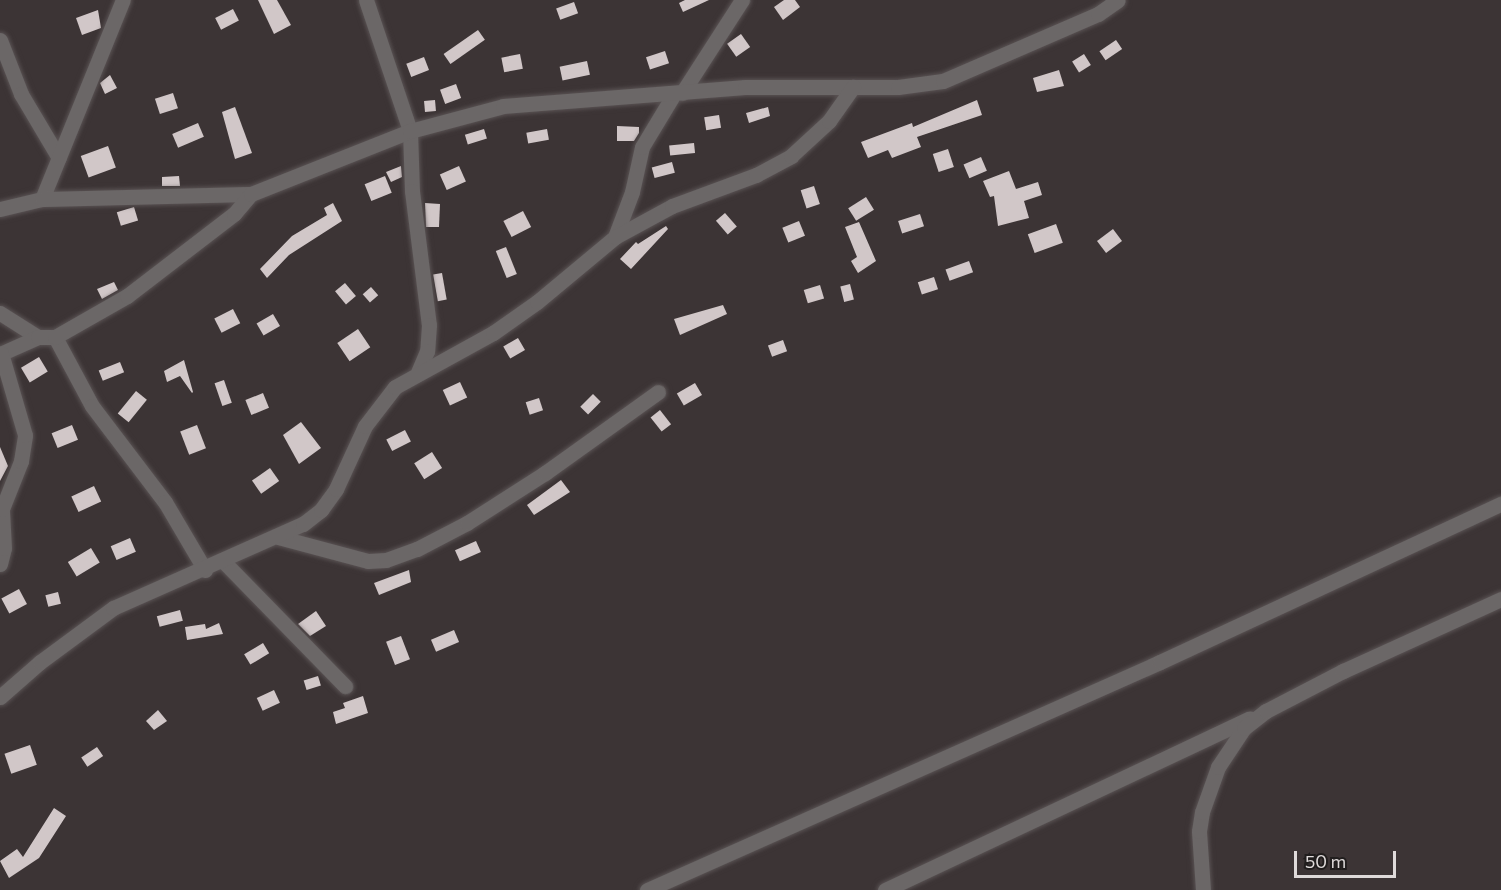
<!DOCTYPE html>
<html>
<head>
<meta charset="utf-8">
<style>
  body { margin:0 }
  #map { position:relative; width:1501px; height:890px; overflow:hidden; background:#3c3435; font-family:Commissioner,sans-serif }
  div>[style] { position:absolute }
  .building>* { inset:0; background:#d1c7c8; transform-origin:0 0 }
  .roads { filter:drop-shadow(0 0 2px #595253) drop-shadow(0 0 2px #595253) }
  .minor>* { height:15px; margin:-7.5px; padding:0 7.5px; transform-origin:7.5px; border-radius:7.5px; background:#6b6767 }
  span { translate:-50% -50%; white-space:nowrap; text-align:center; line-height:1.15; -webkit-text-stroke:6px #201d1d; paint-order:stroke }
  .scale { position:absolute; left:1294px; top:851px; width:102px; height:27px; box-sizing:border-box; border:3px solid #dfdada; border-top:0; padding-left:8px; font-size:18px; line-height:21px; white-space:nowrap; color:#dfdada; -webkit-text-stroke:4px #201d1d; paint-order:stroke }
</style>
</head>
<body>
<div id="map">
  <div class="building">
    <div style="clip-path:polygon(258px 0,277px 0,291px 25px,274px 34px)"></div>
    <div style="clip-path:polygon(685px 0,709px 0,683px 12px,679px 3px)"></div>
    <div style="clip-path:polygon(784px 0,795px 0,800px 7px,783px 20px,774px 7px)"></div>
    <div style="left:574px;top:2px;width:12px;height:19px;rotate:70deg"></div>
    <div style="left:233px;top:9px;width:13px;height:20px;rotate:63deg"></div>
    <div style="clip-path:polygon(98px 10px,101px 28px,82px 35px,76px 18px)"></div>
    <div style="left:478px;top:30px;width:12px;height:42px;rotate:55deg"></div>
    <div style="left:741px;top:34px;width:16px;height:17px;rotate:55deg"></div>
    <div style="left:1116px;top:40px;width:11px;height:20px;rotate:56deg"></div>
    <div style="left:665px;top:51px;width:13px;height:20px;rotate:72deg"></div>
    <div style="left:520px;top:54px;width:15px;height:19px;rotate:79deg"></div>
    <div style="left:1084px;top:54px;width:13px;height:14px;rotate:58deg"></div>
    <div style="left:424px;top:57px;width:14px;height:19px;rotate:69deg"></div>
    <div style="left:587px;top:61px;width:14px;height:28px;rotate:78deg"></div>
    <div style="clip-path:polygon(1059px 70px,1064px 86px,1037px 92px,1033px 78px)"></div>
    <div style="clip-path:polygon(110px 75px,117px 88px,105px 94px,100px 83px)"></div>
    <div style="left:456px;top:84px;width:15px;height:17px;rotate:70deg"></div>
    <div style="left:173px;top:93px;width:16px;height:19px;rotate:72deg"></div>
    <div style="left:435px;top:100px;width:11px;height:11px;rotate:85deg"></div>
    <div style="clip-path:polygon(977px 100px,982px 115px,917px 137px,921px 147px,892px 158px,888px 150px,868px 158px,861px 142px,912px 123px,913px 127px)"></div>
    <div style="clip-path:polygon(235px 107px,252px 153px,235px 159px,222px 112px)"></div>
    <div style="clip-path:polygon(768px 107px,770px 116px,749px 123px,746px 113px)"></div>
    <div style="left:719px;top:115px;width:13px;height:15px;rotate:81deg"></div>
    <div style="left:198px;top:123px;width:15px;height:28px;rotate:67deg"></div>
    <div style="clip-path:polygon(617px 126px,639px 127px,639px 133px,634px 141px,617px 141px)"></div>
    <div style="left:484px;top:129px;width:10px;height:20px;rotate:73deg"></div>
    <div style="left:547px;top:129px;width:11px;height:21px;rotate:80deg"></div>
    <div style="left:694px;top:143px;width:10px;height:25px;rotate:84deg"></div>
    <div style="left:108px;top:146px;width:23px;height:29px;rotate:70deg"></div>
    <div style="left:948px;top:149px;width:19px;height:16px;rotate:72deg"></div>
    <div style="left:981px;top:157px;width:15px;height:19px;rotate:67deg"></div>
    <div style="left:672px;top:162px;width:11px;height:21px;rotate:75deg"></div>
    <div style="clip-path:polygon(401px 166px,402px 177px,391px 182px,386px 172px)"></div>
    <div style="left:459px;top:166px;width:17px;height:21px;rotate:66deg"></div>
    <div style="clip-path:polygon(1009px 171px,1016px 189px,1038px 182px,1042px 195px,1024px 201px,1029px 218px,998px 226px,994px 196px,990px 197px,983px 181px)"></div>
    <div style="clip-path:polygon(179px 176px,180px 186px,162px 186px,162px 177px)"></div>
    <div style="left:385px;top:176px;width:18px;height:22px;rotate:68deg"></div>
    <div style="left:814px;top:186px;width:19px;height:14px;rotate:72deg"></div>
    <div style="left:866px;top:197px;width:15px;height:21px;rotate:58deg"></div>
    <div style="clip-path:polygon(333px 203px,342px 221px,289px 255px,267px 278px,260px 269px,292px 236px,327px 215px,324px 208px)"></div>
    <div style="clip-path:polygon(425px 203px,440px 204px,439px 227px,426px 227px)"></div>
    <div style="left:134px;top:207px;width:14px;height:18px;rotate:73deg"></div>
    <div style="left:523px;top:211px;width:18px;height:22px;rotate:63deg"></div>
    <div style="left:725px;top:213px;width:18px;height:12px;rotate:49deg"></div>
    <div style="left:920px;top:214px;width:13px;height:23px;rotate:72deg"></div>
    <div style="left:799px;top:221px;width:16px;height:18px;rotate:68deg"></div>
    <div style="clip-path:polygon(859px 222px,876px 261px,858px 273px,851px 261px,857px 257px,845px 227px)"></div>
    <div style="left:1056px;top:224px;width:20px;height:30px;rotate:70deg"></div>
    <div style="clip-path:polygon(666px 226px,668px 229px,631px 269px,620px 259px,636px 242px,638px 244px)"></div>
    <div style="left:1113px;top:229px;width:15px;height:20px;rotate:53deg"></div>
    <div style="left:506px;top:247px;width:29px;height:11px;rotate:68deg"></div>
    <div style="left:969px;top:261px;width:12px;height:25px;rotate:70deg"></div>
    <div style="left:442px;top:273px;width:27px;height:9px;rotate:80deg"></div>
    <div style="left:934px;top:277px;width:13px;height:17px;rotate:72deg"></div>
    <div style="clip-path:polygon(114px 282px,118px 290px,102px 299px,97px 289px)"></div>
    <div style="left:345px;top:283px;width:17px;height:13px;rotate:50deg"></div>
    <div style="left:850px;top:284px;width:16px;height:10px;rotate:76deg"></div>
    <div style="left:820px;top:285px;width:14px;height:17px;rotate:73deg"></div>
    <div style="left:371px;top:287px;width:11px;height:11px;rotate:49deg"></div>
    <div style="clip-path:polygon(723px 305px,727px 314px,680px 335px,674px 319px)"></div>
    <div style="left:233px;top:309px;width:16px;height:21px;rotate:63deg"></div>
    <div style="left:273px;top:314px;width:14px;height:19px;rotate:60deg"></div>
    <div style="left:358px;top:329px;width:22px;height:25px;rotate:56deg"></div>
    <div style="left:518px;top:338px;width:14px;height:17px;rotate:60deg"></div>
    <div style="left:783px;top:340px;width:12px;height:16px;rotate:70deg"></div>
    <div style="left:39px;top:357px;width:17px;height:21px;rotate:59deg"></div>
    <div style="clip-path:polygon(184px 360px,193px 392px,192px 393px,180px 376px,167px 382px,164px 371px)"></div>
    <div style="left:120px;top:362px;width:11px;height:23px;rotate:68deg"></div>
    <div style="left:224px;top:380px;width:24px;height:10px;rotate:71deg"></div>
    <div style="left:460px;top:382px;width:17px;height:19px;rotate:65deg"></div>
    <div style="left:695px;top:383px;width:14px;height:21px;rotate:60deg"></div>
    <div style="left:136px;top:391px;width:14px;height:29px;rotate:39deg"></div>
    <div style="left:263px;top:393px;width:16px;height:19px;rotate:68deg"></div>
    <div style="left:593px;top:394px;width:11px;height:18px;rotate:45deg"></div>
    <div style="left:539px;top:398px;width:13px;height:14px;rotate:72deg"></div>
    <div style="left:660px;top:410px;width:18px;height:12px;rotate:52deg"></div>
    <div style="clip-path:polygon(301px 422px,321px 448px,299px 464px,283px 435px)"></div>
    <div style="left:72px;top:425px;width:16px;height:22px;rotate:68deg"></div>
    <div style="left:197px;top:425px;width:25px;height:18px;rotate:69deg"></div>
    <div style="left:405px;top:430px;width:13px;height:21px;rotate:63deg"></div>
    <div style="clip-path:polygon(0 447px,8px 466px,0 481px)"></div>
    <div style="left:432px;top:452px;width:19px;height:21px;rotate:58deg"></div>
    <div style="left:270px;top:468px;width:16px;height:22px;rotate:55deg"></div>
    <div style="clip-path:polygon(561px 480px,570px 492px,534px 515px,527px 505px)"></div>
    <div style="left:94px;top:486px;width:17px;height:25px;rotate:65deg"></div>
    <div style="left:130px;top:538px;width:15px;height:21px;rotate:67deg"></div>
    <div style="left:476px;top:541px;width:12px;height:23px;rotate:66deg"></div>
    <div style="left:91px;top:548px;width:17px;height:27px;rotate:59deg"></div>
    <div style="clip-path:polygon(409px 570px,411px 582px,379px 595px,374px 583px)"></div>
    <div style="left:19px;top:589px;width:17px;height:20px;rotate:62deg"></div>
    <div style="left:58px;top:592px;width:12px;height:13px;rotate:76deg"></div>
    <div style="left:180px;top:610px;width:11px;height:24px;rotate:75deg"></div>
    <div style="clip-path:polygon(316px 611px,326px 626px,310px 636px,298px 624px)"></div>
    <div style="clip-path:polygon(219px 623px,223px 634px,187px 640px,185px 627px,205px 624px,206px 629px)"></div>
    <div style="left:454px;top:630px;width:13px;height:25px;rotate:67deg"></div>
    <div style="left:401px;top:636px;width:25px;height:16px;rotate:69deg"></div>
    <div style="left:263px;top:643px;width:12px;height:22px;rotate:59deg"></div>
    <div style="left:318px;top:676px;width:10px;height:15px;rotate:73deg"></div>
    <div style="left:274px;top:690px;width:14px;height:19px;rotate:65deg"></div>
    <div style="clip-path:polygon(363px 696px,368px 713px,336px 724px,333px 712px,345px 708px,343px 703px)"></div>
    <div style="clip-path:polygon(158px 710px,167px 721px,154px 730px,146px 721px)"></div>
    <div style="left:30px;top:745px;width:21px;height:27px;rotate:71deg"></div>
    <div style="left:97px;top:747px;width:11px;height:19px;rotate:56deg"></div>
    <div style="clip-path:polygon(54px 808px,66px 816px,39px 858px,9px 878px,0 861px,17px 849px,23px 857px)"></div>
  </div>
  <div class="roads">
    <div class="minor">
      <div style="left:366px;top:0;width:138px;rotate:71.4deg"></div>
      <div style="left:410px;top:131px;width:60px;rotate:88.1deg"></div>
      <div style="left:412px;top:191px;width:135px;rotate:82.8deg"></div>
      <div style="left:429px;top:325px;width:26px;rotate:94deg"></div>
      <div style="left:427px;top:351px;width:23px;rotate:113deg"></div>
      <div style="left:0;top:40px;width:58px;rotate:68.7deg"></div>
      <div style="left:21px;top:94px;width:74px;rotate:59.3deg"></div>
      <div style="left:682px;top:93px;width:111px;rotate:-57.2deg"></div>
      <div style="left:42px;top:199px;width:215px;rotate:-67.9deg"></div>
      <div style="left:0;top:209px;width:43px;rotate:-13.4deg"></div>
      <div style="left:42px;top:199px;width:209px;rotate:-1.4deg"></div>
      <div style="left:615px;top:237px;width:48px;rotate:-69.3deg"></div>
      <div style="left:632px;top:192px;width:46px;rotate:-77.5deg"></div>
      <div style="left:642px;top:147px;width:62px;rotate:-58.9deg"></div>
      <div style="left:0;top:313px;width:45px;rotate:32.3deg"></div>
      <div style="left:55px;top:337px;width:78px;rotate:61.8deg"></div>
      <div style="left:92px;top:406px;width:121px;rotate:52.8deg"></div>
      <div style="left:165px;top:502px;width:79px;rotate:59.5deg"></div>
      <div style="left:0;top:354px;width:42px;rotate:-24.1deg"></div>
      <div style="left:38px;top:337px;width:17px"></div>
      <div style="left:55px;top:337px;width:83px;rotate:-29.7deg"></div>
      <div style="left:127px;top:296px;width:135px;rotate:-37.5deg"></div>
      <div style="left:234px;top:214px;width:26px;rotate:-50deg"></div>
      <div style="left:251px;top:194px;width:171px;rotate:-21.6deg"></div>
      <div style="left:410px;top:131px;width:96px;rotate:-15deg"></div>
      <div style="left:503px;top:106px;width:243px;rotate:-4.5deg"></div>
      <div style="left:745px;top:87px;width:153px"></div>
      <div style="left:898px;top:87px;width:45px;rotate:-7.6deg"></div>
      <div style="left:943px;top:81px;width:169px;rotate:-23.4deg"></div>
      <div style="left:1098px;top:14px;width:24px;rotate:-35deg"></div>
      <div style="left:278px;top:537px;width:93px;rotate:14.9deg"></div>
      <div style="left:368px;top:561px;width:18px;rotate:-3deg"></div>
      <div style="left:386px;top:560px;width:33px;rotate:-20deg"></div>
      <div style="left:417px;top:549px;width:56px;rotate:-27.5deg"></div>
      <div style="left:467px;top:523px;width:93px;rotate:-32.7deg"></div>
      <div style="left:545px;top:473px;width:139px;rotate:-35.6deg"></div>
      <div style="left:223px;top:561px;width:175px;rotate:45.7deg"></div>
      <div style="left:0;top:564px;width:16px;rotate:-76deg"></div>
      <div style="left:4px;top:548px;width:39px;rotate:-93deg"></div>
      <div style="left:2px;top:509px;width:52px;rotate:-68.4deg"></div>
      <div style="left:21px;top:461px;width:26px;rotate:-81deg"></div>
      <div style="left:25px;top:435px;width:85px;rotate:-106.3deg"></div>
      <div style="left:0;top:697px;width:53px;rotate:-41.2deg"></div>
      <div style="left:40px;top:662px;width:91px;rotate:-36.5deg"></div>
      <div style="left:113px;top:608px;width:208px;rotate:-23.9deg"></div>
      <div style="left:303px;top:524px;width:23px;rotate:-38deg"></div>
      <div style="left:321px;top:510px;width:26px;rotate:-54deg"></div>
      <div style="left:336px;top:489px;width:69px;rotate:-65.3deg"></div>
      <div style="left:365px;top:426px;width:49px;rotate:-52.4deg"></div>
      <div style="left:395px;top:387px;width:112px;rotate:-28.9deg"></div>
      <div style="left:493px;top:333px;width:54px;rotate:-35.2deg"></div>
      <div style="left:537px;top:302px;width:102px;rotate:-39.8deg"></div>
      <div style="left:615px;top:237px;width:65px;rotate:-28.5deg"></div>
      <div style="left:672px;top:206px;width:90px;rotate:-20.3deg"></div>
      <div style="left:756px;top:175px;width:40px;rotate:-28deg"></div>
      <div style="left:791px;top:156px;width:52px;rotate:-42.6deg"></div>
      <div style="left:829px;top:121px;width:42px;rotate:-54.8deg"></div>
      <div style="left:647px;top:890px;width:561px;rotate:-23.96deg"></div>
      <div style="left:1160px;top:662px;width:376px;rotate:-24.9deg"></div>
      <div style="left:885px;top:890px;width:403px;rotate:-25.2deg"></div>
      <div style="left:1203px;top:890px;width:59px;rotate:-93.9deg"></div>
      <div style="left:1199px;top:831px;width:19px;rotate:-81deg"></div>
      <div style="left:1202px;top:812px;width:48px;rotate:-70.4deg"></div>
      <div style="left:1218px;top:767px;width:47px;rotate:-56.3deg"></div>
      <div style="left:1244px;top:728px;width:28px;rotate:-38deg"></div>
      <div style="left:1266px;top:711px;width:87px;rotate:-27.5deg"></div>
      <div style="left:1343px;top:671px;width:174px;rotate:-24.5deg"></div>
    </div>
  </div>
  <div class="scale">50 m</div>
</div>
</body>
</html>
